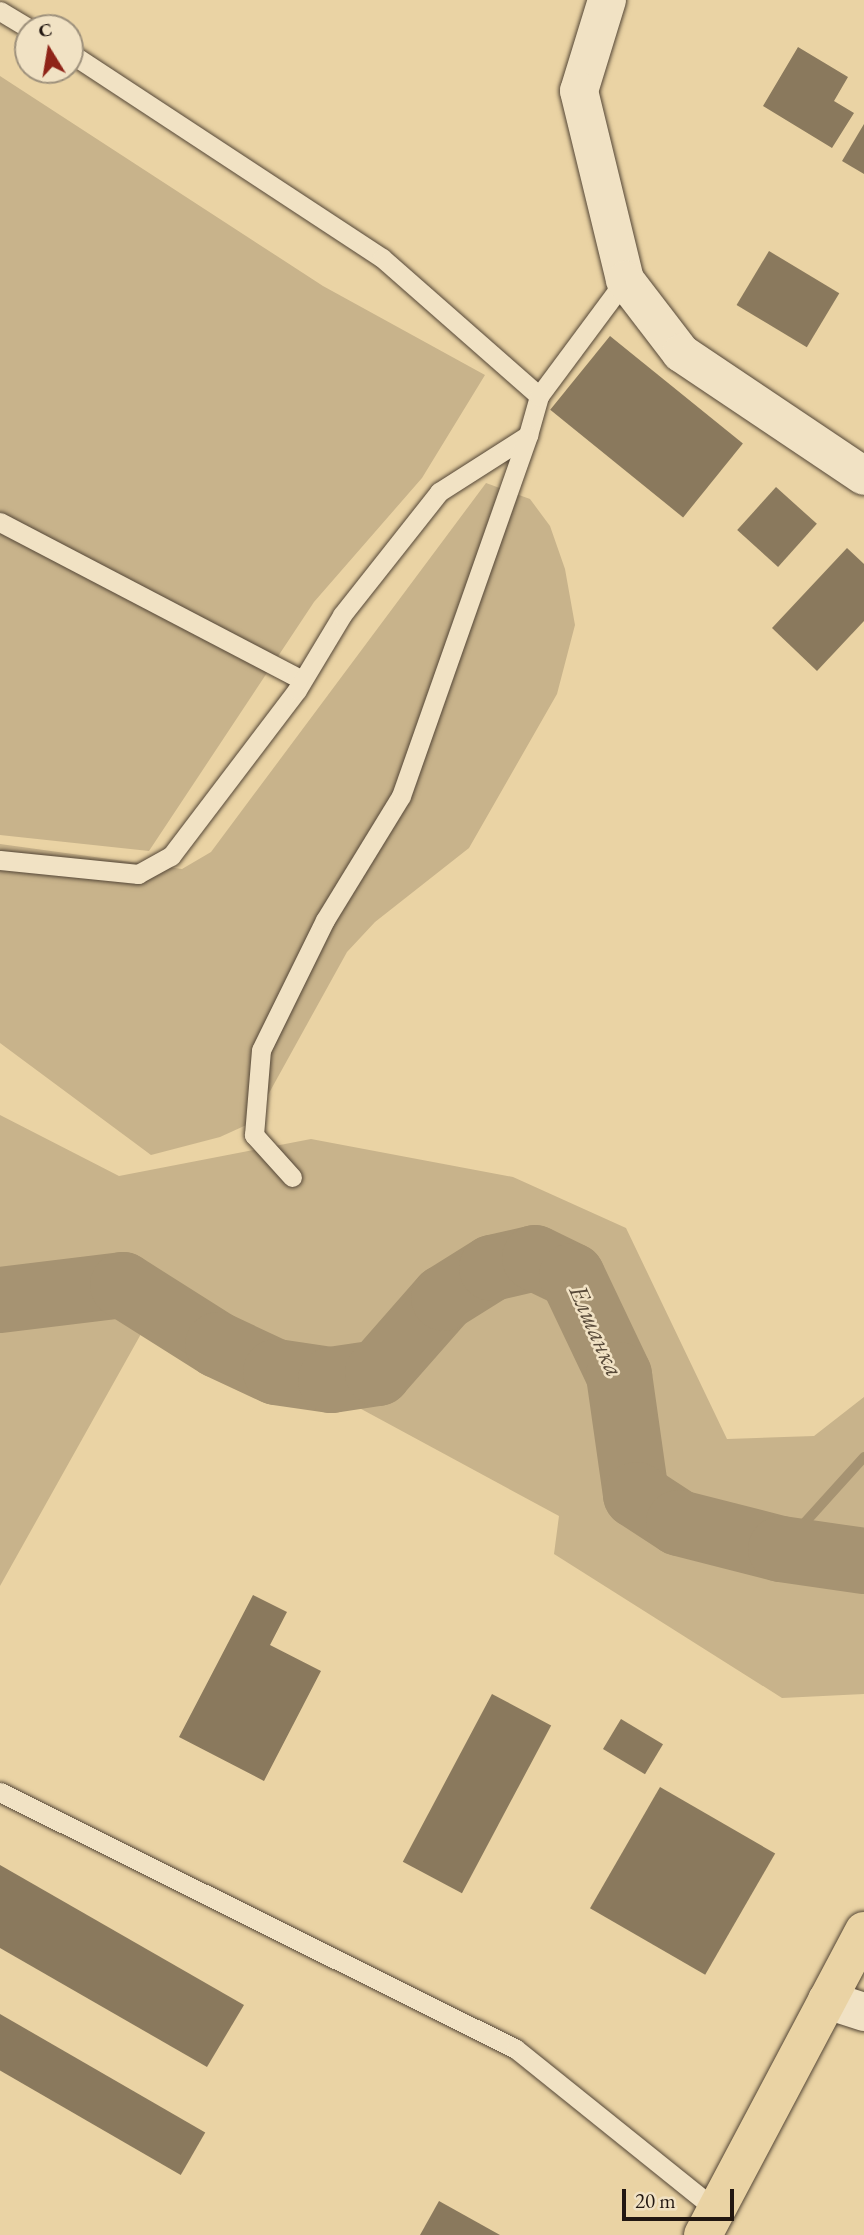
<!DOCTYPE html>
<html>
<head>
<meta charset="utf-8">
<style>
  body { margin:0 }
  #map { position:relative; width:864px; height:2235px; overflow:hidden; background:#ead3a4; font-family:"EB Garamond",serif }
  div>[style] { position:absolute }
  .green>* { inset:0; background:#c8b38b }
  .stream>* { height:10px; margin:-5px; padding:0 5px; transform-origin:5px; border-radius:5px; background:#a69372 }
  .river>* { height:66px; margin:-33px; padding:0 33px; transform-origin:33px; border-radius:33px; background:#a69372 }
  .building>* { inset:0; background:#8a795d; transform-origin:0 0 }
  .roads { filter:drop-shadow(0 0 2px #544636) drop-shadow(0 0 2px #544636) }
  .lane>* { height:19px; margin:-9.5px; padding:0 9.5px; transform-origin:9.5px; border-radius:9.5px; background:#f1e2c4 }
  .street>* { height:38px; margin:-19px; padding:0 19px; transform-origin:19px; border-radius:19px; background:#f1e2c4 }
  .primary>* { height:38px; margin:-19px; padding:0 19px; transform-origin:19px; border-radius:19px; background:#ead3a4 }
  span { translate:-50% -50%; white-space:nowrap; text-align:center; line-height:1.15; -webkit-text-stroke:5px #f1e2c4; paint-order:stroke }
  .water-label { font-size:26px; color:#574938; font-style:italic }
  .north { position:absolute; left:14px; top:14px; width:70px; height:70px; box-sizing:border-box; background:#f1e2c4; border:2px solid #9e917c; border-radius:50%; rotate:349deg; font-size:19px; font-weight:700; line-height:28px; text-align:center; color:#221711 }
  .north::after { content:''; display:block; margin:auto; width:24px; height:32px; background:#8f2418; clip-path:polygon(50% 0,100% 100%,50% 72%,0 100%) }
  .scale { position:absolute; left:622px; top:2189px; width:112px; height:32px; box-sizing:border-box; border:4px solid #221711; border-top:0; padding-left:9px; font-size:21px; line-height:24px; white-space:nowrap; color:#221711; -webkit-text-stroke:5px #f1e2c4; paint-order:stroke }
</style>
</head>
<body>
<div id="map">
  <div class="green">
    <div style="clip-path:polygon(0 76px,323px 286px,485px 375px,422px 478px,314px 602px,149px 851px,0 835px)"></div>
    <div style="clip-path:polygon(486px 483px,530px 499px,550px 526px,565px 569px,575px 625px,557px 694px,469px 848px,375px 922px,347px 952px,253px 1122px,220px 1137px,151px 1155px,0 1043px,0 844px,182px 869px,211px 852px)"></div>
    <div style="clip-path:polygon(0 1115px,119px 1176px,311px 1139px,513px 1177px,626px 1228px,727px 1439px,814px 1436px,864px 1397px,864px 1694px,782px 1698px,554px 1554px,559px 1516px,160px 1300px,0 1586px)"></div>
  </div>
  <div class="stream">
    <div style="left:781px;top:1549px;width:124px;rotate:-47.9deg"></div>
  </div>
  <div class="river">
    <div style="left:0;top:1300px;width:124px;rotate:-7deg"></div>
    <div style="left:123px;top:1285px;width:112px;rotate:32.3deg"></div>
    <div style="left:218px;top:1345px;width:64px;rotate:25deg"></div>
    <div style="left:276px;top:1372px;width:56px;rotate:8.3deg"></div>
    <div style="left:331px;top:1380px;width:48px;rotate:-8.5deg"></div>
    <div style="left:378px;top:1373px;width:100px;rotate:-48.7deg"></div>
    <div style="left:444px;top:1298px;width:57px;rotate:-32deg"></div>
    <div style="left:492px;top:1268px;width:44px;rotate:-13.1deg"></div>
    <div style="left:535px;top:1258px;width:41px;rotate:25.9deg"></div>
    <div style="left:572px;top:1276px;width:110px;rotate:64.6deg"></div>
    <div style="left:619px;top:1375px;width:121px;rotate:81.9deg"></div>
    <div style="left:636px;top:1495px;width:51px;rotate:33.1deg"></div>
    <div style="left:679px;top:1523px;width:105px;rotate:14.3deg"></div>
    <div style="left:781px;top:1549px;width:84px;rotate:8.2deg"></div>
  </div>
  <div class="building">
    <div style="clip-path:polygon(798px 47px,848px 77px,834px 101px,854px 113px,832px 148px,763px 106px)"></div>
    <div style="clip-path:polygon(864px 124px,864px 174px,842px 161px)"></div>
    <div style="left:769px;top:251px;width:82px;height:63px;rotate:31deg"></div>
    <div style="left:610px;top:336px;width:171px;height:95px;rotate:39deg"></div>
    <div style="left:776px;top:487px;width:55px;height:58px;rotate:42deg"></div>
    <div style="clip-path:polygon(847px 548px,864px 564px,864px 621px,817px 671px,772px 628px)"></div>
    <div style="clip-path:polygon(253px 1595px,287px 1612px,270px 1645px,321px 1671px,264px 1781px,179px 1737px)"></div>
    <div style="left:492px;top:1694px;width:67px;height:190px;rotate:28deg"></div>
    <div style="left:621px;top:1719px;width:49px;height:35px;rotate:31deg"></div>
    <div style="left:660px;top:1787px;width:133px;height:140px;rotate:30deg"></div>
    <div style="clip-path:polygon(0 1865px,244px 2005px,207px 2067px,0 1948px)"></div>
    <div style="left:0;top:2014px;width:237px;height:49px;rotate:30deg"></div>
    <div style="clip-path:polygon(439px 2201px,500px 2235px,420px 2235px)"></div>
  </div>
  <div class="roads">
    <div class="lane">
      <div style="left:0;top:11px;width:33px;rotate:31deg"></div>
      <div style="left:70px;top:53px;width:373px;rotate:33.3deg"></div>
      <div style="left:382px;top:258px;width:209px;rotate:41.3deg"></div>
      <div style="left:0;top:522px;width:341px;rotate:27.6deg"></div>
      <div style="left:0;top:860px;width:139px;rotate:5.8deg"></div>
      <div style="left:138px;top:874px;width:38px;rotate:-29deg"></div>
      <div style="left:171px;top:856px;width:208px;rotate:-52.8deg"></div>
      <div style="left:297px;top:690px;width:87px;rotate:-59deg"></div>
      <div style="left:342px;top:615px;width:157px;rotate:-51.7deg"></div>
      <div style="left:439px;top:492px;width:106px;rotate:-32.6deg"></div>
      <div style="left:528px;top:435px;width:41px;rotate:-74.2deg"></div>
      <div style="left:539px;top:396px;width:144px;rotate:-53.4deg"></div>
      <div style="left:292px;top:1177px;width:57px;rotate:-132.1deg"></div>
      <div style="left:254px;top:1135px;width:85px;rotate:-85.3deg"></div>
      <div style="left:261px;top:1050px;width:145px;rotate:-63.8deg"></div>
      <div style="left:325px;top:920px;width:145px;rotate:-58.5deg"></div>
      <div style="left:401px;top:796px;width:383px;rotate:-70.6deg"></div>
      <div style="left:0;top:1792px;width:576px;rotate:26.48deg"></div>
      <div style="left:516px;top:2049px;width:257px;rotate:38.8deg"></div>
    </div>
    <div class="street">
      <div style="left:607px;top:0;width:95px;rotate:107.1deg"></div>
      <div style="left:579px;top:91px;width:195px;rotate:76.3deg"></div>
      <div style="left:625px;top:280px;width:92px;rotate:52.5deg"></div>
      <div style="left:681px;top:353px;width:220px;rotate:33.9deg"></div>
      <div style="left:827px;top:2000px;width:39px;rotate:18deg"></div>
    </div>
    <div class="primary">
      <div style="left:703px;top:2235px;width:344px;rotate:-62.1deg"></div>
    </div>
  </div>
  <div class="water-label">
    <span style="left:596px;top:1331px;rotate:66deg">Елшанка</span>
  </div>
  <div class="north">С</div>
  <div class="scale">20 m</div>
</div>
</body>
</html>
